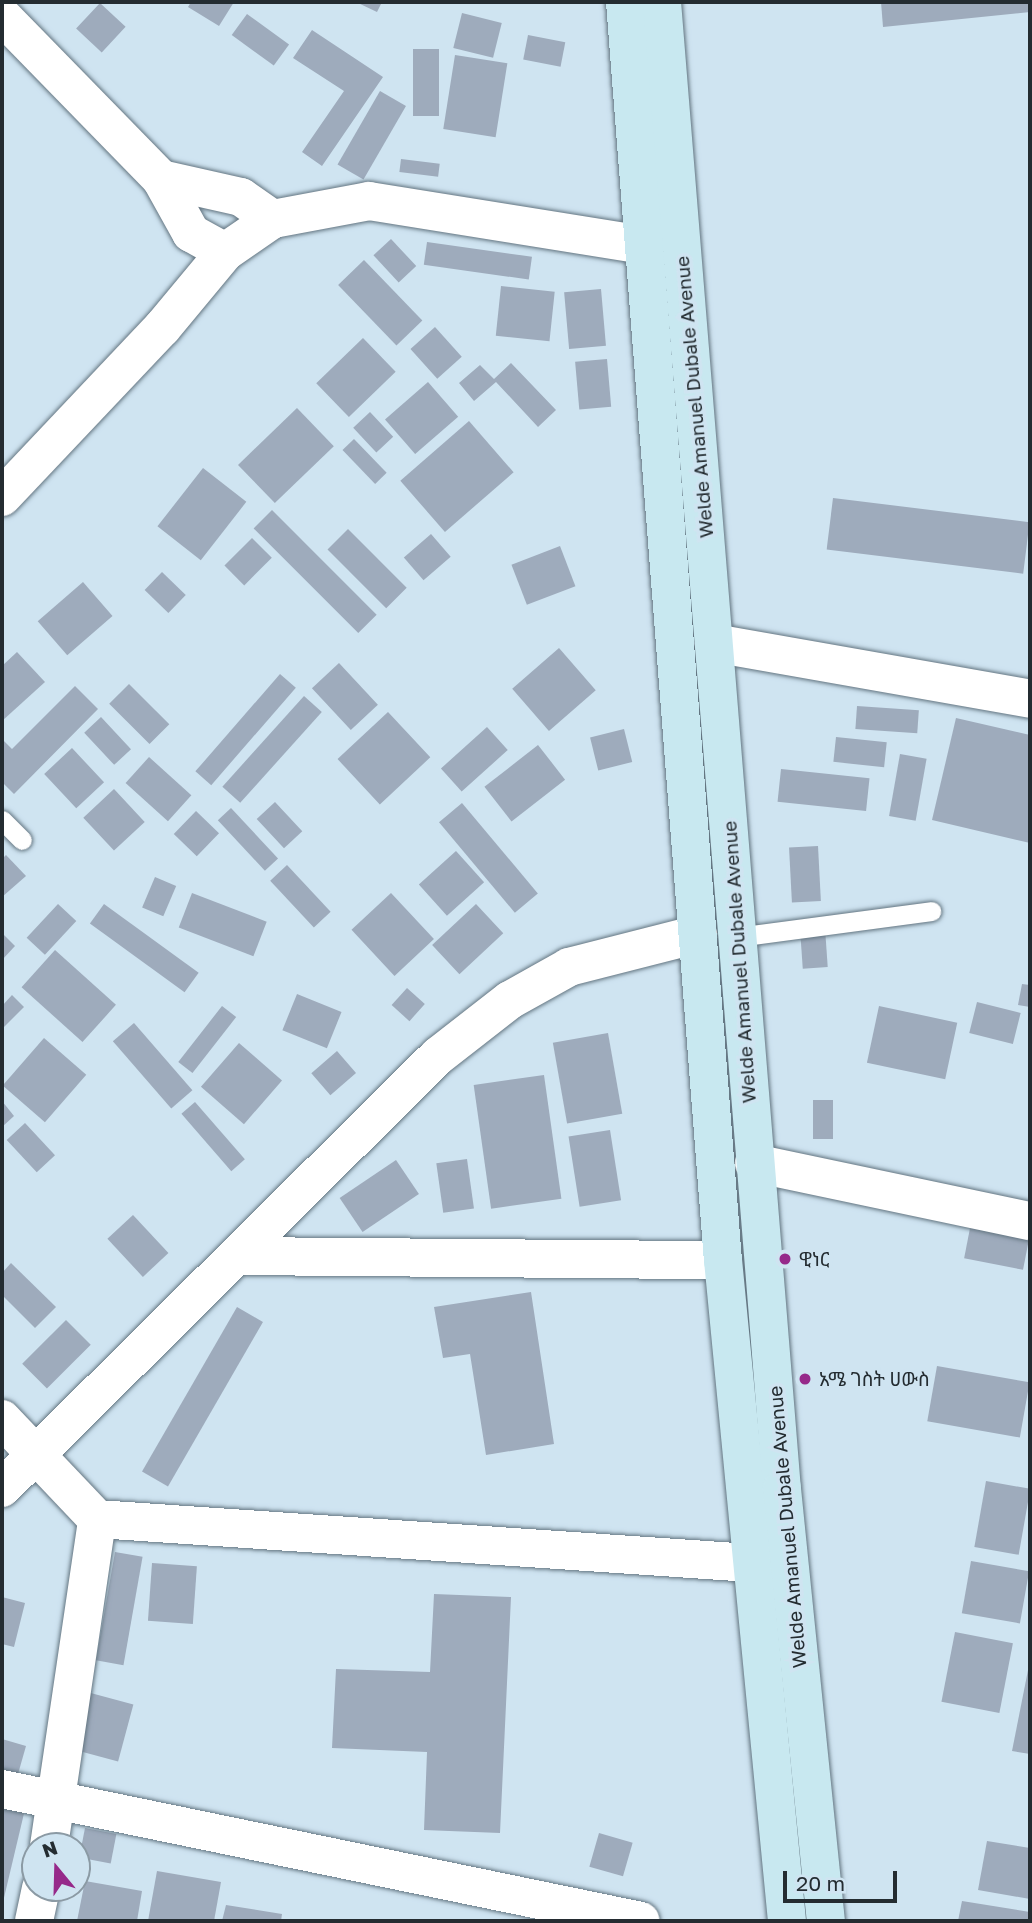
<!DOCTYPE html>
<html>
<head>
<meta charset="utf-8">
<style>
  body { margin:0 }
  #map { position:relative; width:1032px; height:1923px; overflow:hidden; background:#cfe4f1; font-family:"Golos Text","Noto Sans Ethiopic",sans-serif }
  div>[style] { position:absolute }
  .building>* { inset:0; background:#9eabbc; transform-origin:0 0 }
  .roads { filter:drop-shadow(0 0 2px #637581) drop-shadow(0 0 2px #637581) }
  .service>* { height:19px; margin:-9.5px; padding:0 9.5px; transform-origin:9.5px; border-radius:9.5px; background:#fff }
  .minor>* { height:38px; margin:-19px; padding:0 19px; transform-origin:19px; border-radius:19px; background:#fff }
  .secondary>* { height:38px; margin:-19px; padding:0 19px; transform-origin:19px; border-radius:19px; background:#c8e8f0 }
  .dots>* { width:19px; height:19px; translate:-50% -50%; box-sizing:border-box; border:4px solid #cfe4f1; border-radius:50% }
  span { translate:-50% -50%; white-space:nowrap; text-align:center; line-height:1.15; -webkit-text-stroke:7px #cfe4f1; paint-order:stroke }
  .street-label { font-size:19px; color:#242c31 }
  .poi-label { font-size:19px; color:#242c31 }
  .left { translate:0 -50%; text-align:left }
  .frame { position:absolute; inset:0; border:4px solid #242c31; pointer-events:none }
  .north { position:absolute; left:21px; top:1832px; width:70px; height:70px; box-sizing:border-box; background:#cfe4f1; border:2px solid #8b9aa4; border-radius:50%; rotate:341deg; font-size:19px; font-weight:700; line-height:28px; text-align:center; color:#242c31 }
  .north::after { content:''; display:block; margin:auto; width:24px; height:32px; background:#96298a; clip-path:polygon(50% 0,100% 100%,50% 72%,0 100%) }
  .scale { position:absolute; left:783px; top:1871px; width:114px; height:32px; box-sizing:border-box; border:4px solid #242c31; border-top:0; padding-left:9px; font-size:21px; line-height:24px; white-space:nowrap; color:#242c31; -webkit-text-stroke:5px #cfe4f1; paint-order:stroke }
</style>
</head>
<body>
<div id="map">
  <div class="building">
    <div style="clip-path:polygon(191px 2px,234px 2px,219px 26px,188px 7px)"></div>
    <div style="clip-path:polygon(356px 2px,382px 2px,377px 12px)"></div>
    <div style="clip-path:polygon(881px 2px,1030px 2px,1030px 12px,883px 27px)"></div>
    <div style="left:100px;top:3px;width:35px;height:35px;rotate:43deg"></div>
    <div style="left:462px;top:13px;width:41px;height:36px;rotate:14deg"></div>
    <div style="left:247px;top:14px;width:52px;height:26px;rotate:36deg"></div>
    <div style="clip-path:polygon(312px 30px,383px 77px,322px 166px,302px 152px,344px 91px,293px 58px)"></div>
    <div style="left:528px;top:35px;width:38px;height:25px;rotate:11deg"></div>
    <div style="left:413px;top:49px;width:26px;height:67px"></div>
    <div style="left:455px;top:55px;width:53px;height:75px;rotate:9deg"></div>
    <div style="left:380px;top:91px;width:30px;height:85px;rotate:30deg"></div>
    <div style="left:401px;top:159px;width:39px;height:13px;rotate:7deg"></div>
    <div style="left:391px;top:239px;width:37px;height:24px;rotate:47deg"></div>
    <div style="left:427px;top:242px;width:106px;height:23px;rotate:8deg"></div>
    <div style="left:364px;top:260px;width:84px;height:36px;rotate:46deg"></div>
    <div style="left:501px;top:286px;width:54px;height:50px;rotate:6deg"></div>
    <div style="left:601px;top:289px;width:57px;height:37px;rotate:85deg"></div>
    <div style="left:435px;top:327px;width:40px;height:33px;rotate:48deg"></div>
    <div style="left:363px;top:338px;width:47px;height:65px;rotate:46deg"></div>
    <div style="left:607px;top:359px;width:48px;height:32px;rotate:85deg"></div>
    <div style="clip-path:polygon(511px 363px,556px 410px,538px 427px,496px 382px,474px 401px,459px 383px,480px 365px,494px 379px)"></div>
    <div style="left:428px;top:382px;width:46px;height:57px;rotate:49deg"></div>
    <div style="left:297px;top:408px;width:53px;height:82px;rotate:46deg"></div>
    <div style="left:370px;top:412px;width:34px;height:23px;rotate:47deg"></div>
    <div style="left:469px;top:421px;width:68px;height:91px;rotate:49deg"></div>
    <div style="left:354px;top:439px;width:47px;height:16px;rotate:46deg"></div>
    <div style="left:203px;top:468px;width:55px;height:74px;rotate:38deg"></div>
    <div style="left:833px;top:498px;width:198px;height:52px;rotate:7deg"></div>
    <div style="left:272px;top:510px;width:148px;height:26px;rotate:45deg"></div>
    <div style="left:348px;top:529px;width:83px;height:29px;rotate:45deg"></div>
    <div style="left:431px;top:534px;width:30px;height:36px;rotate:49deg"></div>
    <div style="left:252px;top:538px;width:28px;height:39px;rotate:45deg"></div>
    <div style="left:560px;top:546px;width:43px;height:52px;rotate:69deg"></div>
    <div style="left:162px;top:572px;width:33px;height:25px;rotate:44deg"></div>
    <div style="left:83px;top:582px;width:45px;height:60px;rotate:49deg"></div>
    <div style="left:559px;top:648px;width:56px;height:62px;rotate:49deg"></div>
    <div style="clip-path:polygon(17px 652px,45px 682px,2px 721px,2px 666px)"></div>
    <div style="left:339px;top:663px;width:57px;height:37px;rotate:47deg"></div>
    <div style="left:280px;top:674px;width:21px;height:129px;rotate:41deg"></div>
    <div style="left:129px;top:684px;width:57px;height:28px;rotate:45deg"></div>
    <div style="clip-path:polygon(75px 686px,98px 709px,14px 794px,2px 782px,2px 739px,12px 749px)"></div>
    <div style="left:304px;top:696px;width:24px;height:122px;rotate:42deg"></div>
    <div style="left:857px;top:706px;width:62px;height:23px;rotate:4deg"></div>
    <div style="left:388px;top:712px;width:62px;height:69px;rotate:47deg"></div>
    <div style="left:101px;top:717px;width:44px;height:23px;rotate:47deg"></div>
    <div style="clip-path:polygon(956px 718px,1030px 735px,1030px 843px,932px 820px)"></div>
    <div style="left:487px;top:727px;width:31px;height:62px;rotate:48deg"></div>
    <div style="left:624px;top:729px;width:34px;height:35px;rotate:76deg"></div>
    <div style="left:836px;top:737px;width:51px;height:25px;rotate:6deg"></div>
    <div style="left:538px;top:745px;width:44px;height:68px;rotate:52deg"></div>
    <div style="left:72px;top:748px;width:47px;height:38px;rotate:47deg"></div>
    <div style="left:900px;top:754px;width:27px;height:63px;rotate:10deg"></div>
    <div style="left:149px;top:757px;width:57px;height:35px;rotate:42deg"></div>
    <div style="left:781px;top:769px;width:89px;height:33px;rotate:6deg"></div>
    <div style="left:114px;top:789px;width:45px;height:42px;rotate:47deg"></div>
    <div style="left:275px;top:802px;width:40px;height:25px;rotate:47deg"></div>
    <div style="left:462px;top:803px;width:118px;height:30px;rotate:50deg"></div>
    <div style="left:231px;top:808px;width:69px;height:18px;rotate:47deg"></div>
    <div style="left:196px;top:811px;width:32px;height:32px;rotate:44deg"></div>
    <div style="left:818px;top:846px;width:55px;height:29px;rotate:87deg"></div>
    <div style="left:456px;top:851px;width:42px;height:50px;rotate:48deg"></div>
    <div style="clip-path:polygon(6px 855px,26px 876px,2px 897px,2px 859px)"></div>
    <div style="left:287px;top:865px;width:64px;height:23px;rotate:47deg"></div>
    <div style="left:155px;top:877px;width:23px;height:33px;rotate:23deg"></div>
    <div style="left:192px;top:893px;width:80px;height:37px;rotate:21deg"></div>
    <div style="left:391px;top:893px;width:63px;height:54px;rotate:47deg"></div>
    <div style="left:58px;top:904px;width:25px;height:46px;rotate:43deg"></div>
    <div style="left:104px;top:904px;width:117px;height:24px;rotate:36deg"></div>
    <div style="left:476px;top:904px;width:40px;height:60px;rotate:47deg"></div>
    <div style="left:825px;top:928px;width:39px;height:25px;rotate:86deg"></div>
    <div style="clip-path:polygon(2px 933px,15px 946px,2px 960px)"></div>
    <div style="left:55px;top:950px;width:82px;height:50px;rotate:42deg"></div>
    <div style="clip-path:polygon(1022px 984px,1030px 985px,1030px 1007px,1018px 1005px)"></div>
    <div style="left:407px;top:988px;width:24px;height:23px;rotate:42deg"></div>
    <div style="left:297px;top:994px;width:48px;height:39px;rotate:22deg"></div>
    <div style="clip-path:polygon(12px 995px,24px 1007px,2px 1029px,2px 1006px)"></div>
    <div style="left:977px;top:1002px;width:45px;height:32px;rotate:14deg"></div>
    <div style="left:222px;top:1006px;width:18px;height:71px;rotate:38deg"></div>
    <div style="left:879px;top:1006px;width:80px;height:58px;rotate:12deg"></div>
    <div style="left:134px;top:1023px;width:89px;height:28px;rotate:49deg"></div>
    <div style="left:608px;top:1033px;width:82px;height:56px;rotate:80deg"></div>
    <div style="left:44px;top:1038px;width:56px;height:63px;rotate:41deg"></div>
    <div style="left:239px;top:1043px;width:57px;height:58px;rotate:41deg"></div>
    <div style="left:337px;top:1051px;width:29px;height:34px;rotate:49deg"></div>
    <div style="left:544px;top:1075px;width:125px;height:71px;rotate:82deg"></div>
    <div style="left:813px;top:1100px;width:20px;height:39px"></div>
    <div style="clip-path:polygon(2px 1101px,14px 1116px,2px 1127px)"></div>
    <div style="left:195px;top:1102px;width:76px;height:18px;rotate:49deg"></div>
    <div style="left:25px;top:1123px;width:44px;height:25px;rotate:47deg"></div>
    <div style="left:610px;top:1130px;width:71px;height:42px;rotate:81deg"></div>
    <div style="left:467px;top:1159px;width:50px;height:31px;rotate:82deg"></div>
    <div style="left:396px;top:1160px;width:41px;height:68px;rotate:56deg"></div>
    <div style="left:133px;top:1215px;width:52px;height:35px;rotate:47deg"></div>
    <div style="left:971px;top:1223px;width:60px;height:36px;rotate:11deg"></div>
    <div style="clip-path:polygon(11px 1263px,56px 1307px,35px 1328px,2px 1295px,2px 1273px)"></div>
    <div style="clip-path:polygon(531px 1292px,554px 1444px,486px 1455px,470px 1354px,443px 1358px,434px 1307px)"></div>
    <div style="left:237px;top:1307px;width:30px;height:190px;rotate:30deg"></div>
    <div style="left:66px;top:1320px;width:35px;height:62px;rotate:45deg"></div>
    <div style="left:937px;top:1366px;width:94px;height:56px;rotate:10deg"></div>
    <div style="left:986px;top:1481px;width:45px;height:67px;rotate:10deg"></div>
    <div style="left:115px;top:1552px;width:28px;height:110px;rotate:10deg"></div>
    <div style="left:971px;top:1561px;width:59px;height:53px;rotate:10deg"></div>
    <div style="left:152px;top:1563px;width:45px;height:58px;rotate:4deg"></div>
    <div style="clip-path:polygon(434px 1594px,511px 1597px,500px 1833px,424px 1830px,427px 1752px,332px 1748px,336px 1669px,430px 1672px)"></div>
    <div style="clip-path:polygon(2px 1597px,25px 1603px,14px 1647px,2px 1644px)"></div>
    <div style="left:955px;top:1632px;width:59px;height:71px;rotate:11deg"></div>
    <div style="clip-path:polygon(1030px 1660px,1030px 1754px,1012px 1751px)"></div>
    <div style="left:87px;top:1692px;width:48px;height:59px;rotate:15deg"></div>
    <div style="clip-path:polygon(2px 1739px,26px 1746px,18px 1774px,2px 1770px)"></div>
    <div style="clip-path:polygon(5px 1800px,26px 1805px,3px 1902px,2px 1812px)"></div>
    <div style="left:85px;top:1828px;width:32px;height:30px;rotate:11deg"></div>
    <div style="left:599px;top:1833px;width:35px;height:35px;rotate:16deg"></div>
    <div style="clip-path:polygon(987px 1841px,1030px 1848px,1030px 1899px,978px 1890px)"></div>
    <div style="clip-path:polygon(157px 1871px,221px 1882px,214px 1921px,148px 1921px)"></div>
    <div style="clip-path:polygon(85px 1881px,142px 1891px,137px 1921px,77px 1921px)"></div>
    <div style="clip-path:polygon(962px 1901px,1030px 1912px,1030px 1921px,958px 1921px)"></div>
    <div style="clip-path:polygon(226px 1905px,282px 1914px,281px 1921px,222px 1921px)"></div>
  </div>
  <div class="roads">
    <div class="service">
      <div style="left:2px;top:820px;width:28px;rotate:45deg"></div>
      <div style="left:737px;top:937px;width:196px;rotate:-7.6deg"></div>
    </div>
    <div class="minor">
      <div style="left:2px;top:16px;width:228px;rotate:45.7deg"></div>
      <div style="left:161px;top:179px;width:62px;rotate:60.9deg"></div>
      <div style="left:191px;top:233px;width:39px;rotate:29deg"></div>
      <div style="left:161px;top:179px;width:82px;rotate:12.7deg"></div>
      <div style="left:241px;top:197px;width:39px;rotate:35deg"></div>
      <div style="left:2px;top:497px;width:233px;rotate:-46.6deg"></div>
      <div style="left:162px;top:328px;width:99px;rotate:-50.3deg"></div>
      <div style="left:225px;top:252px;width:58px;rotate:-34.5deg"></div>
      <div style="left:273px;top:219px;width:98px;rotate:-10.6deg"></div>
      <div style="left:369px;top:201px;width:278px;rotate:9.1deg"></div>
      <div style="left:714px;top:643px;width:321px;rotate:10deg"></div>
      <div style="left:754px;top:1163px;width:282px;rotate:11.9deg"></div>
      <div style="left:237px;top:1256px;width:486px;rotate:0.5deg"></div>
      <div style="left:2px;top:1419px;width:138px;rotate:46.5deg"></div>
      <div style="left:97px;top:1519px;width:655px;rotate:3.85deg"></div>
      <div style="left:2px;top:1488px;width:614px;rotate:-44.74deg"></div>
      <div style="left:438px;top:1056px;width:91px;rotate:-37.9deg"></div>
      <div style="left:510px;top:1000px;width:68px;rotate:-29.2deg"></div>
      <div style="left:569px;top:967px;width:133px;rotate:-14.3deg"></div>
      <div style="left:2px;top:1789px;width:652px;rotate:11.67deg"></div>
      <div style="left:49px;top:1846px;width:331px;rotate:-81.6deg"></div>
      <div style="left:34px;top:1921px;width:34px;rotate:-78deg"></div>
    </div>
    <div class="secondary">
      <div style="left:625px;top:2px;width:1262px;rotate:85.55deg"></div>
      <div style="left:723px;top:1260px;width:664px;rotate:84.47deg"></div>
      <div style="left:662px;top:2px;width:1492px;rotate:85.39deg"></div>
      <div style="left:782px;top:1489px;width:434px;rotate:84.2deg"></div>
    </div>
  </div>
  <div class="dots">
    <div style="left:785px;top:1259px;background:#96298a"></div>
    <div style="left:805px;top:1379px;background:#96298a"></div>
  </div>
  <div class="street-label">
    <span style="left:694px;top:397px;rotate:-95deg">Welde Amanuel Dubale Avenue</span>
    <span style="left:739px;top:962px;rotate:-94deg">Welde Amanuel Dubale Avenue</span>
    <span style="left:787px;top:1527px;rotate:-95deg">Welde Amanuel Dubale Avenue</span>
  </div>
  <div class="poi-label">
    <span class="left" style="left:799px;top:1259px">ዊነር</span>
    <span class="left" style="left:819px;top:1379px">አሜ ገስት ሀውስ</span>
  </div>
  <div class="frame"></div>
  <div class="north">N</div>
  <div class="scale">20 m</div>
</div>
</body>
</html>
